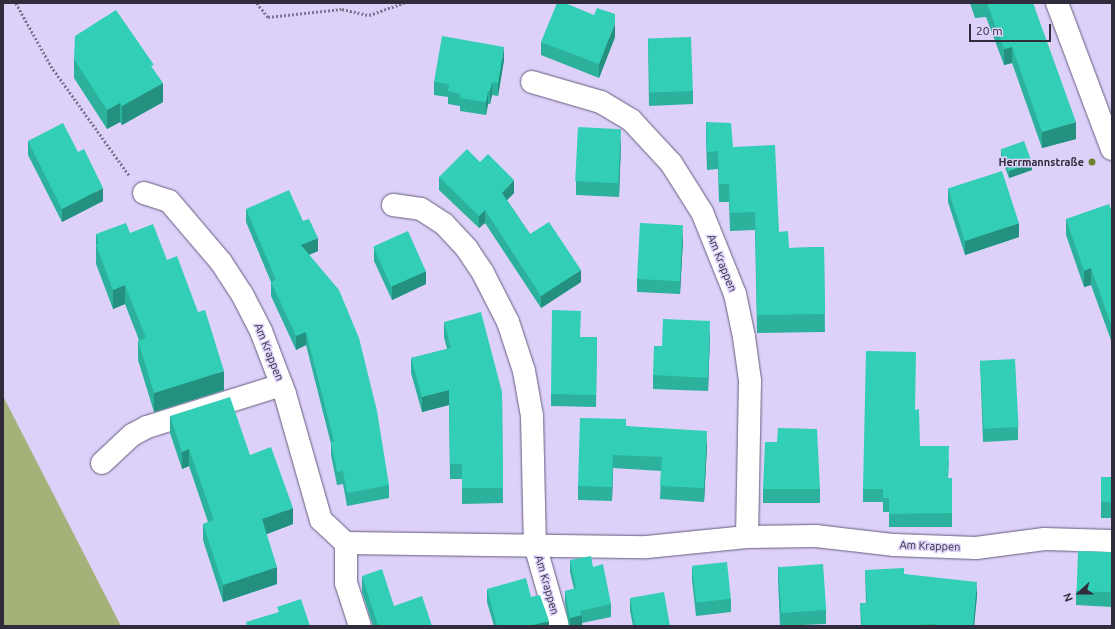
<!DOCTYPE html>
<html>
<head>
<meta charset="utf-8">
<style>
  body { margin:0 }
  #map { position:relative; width:1115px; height:629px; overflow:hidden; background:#ddd1f9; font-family:Ubuntu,sans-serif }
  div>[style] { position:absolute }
  .green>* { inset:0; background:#a4b279 }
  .path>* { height:2.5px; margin-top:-1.25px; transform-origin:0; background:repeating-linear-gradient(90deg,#7f7792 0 2px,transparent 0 4px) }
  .roads { filter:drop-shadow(0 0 1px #675c7e) drop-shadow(0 0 1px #675c7e) }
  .minor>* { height:22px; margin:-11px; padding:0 11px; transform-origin:11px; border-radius:11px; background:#fff }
  .wall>* { inset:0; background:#2cb19d; transform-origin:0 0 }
  .shaded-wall>* { inset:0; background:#24907f }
  .building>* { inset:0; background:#33ceb6; transform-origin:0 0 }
  .dots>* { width:11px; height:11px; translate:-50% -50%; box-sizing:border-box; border:2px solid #ddd1f9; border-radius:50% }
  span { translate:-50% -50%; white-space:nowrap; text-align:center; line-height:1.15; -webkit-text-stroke:3px #ddd1f9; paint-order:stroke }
  .poi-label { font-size:11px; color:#312c3c; font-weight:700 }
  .right { translate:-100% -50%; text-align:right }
  .street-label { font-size:11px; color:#312c3c }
  .frame { position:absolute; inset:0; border:4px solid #312c3c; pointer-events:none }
  .north { position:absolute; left:1059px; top:573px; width:40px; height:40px; -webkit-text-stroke:3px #ddd1f9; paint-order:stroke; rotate:249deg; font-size:11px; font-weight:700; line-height:16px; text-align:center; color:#312c3c }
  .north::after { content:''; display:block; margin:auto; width:14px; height:18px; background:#312c3c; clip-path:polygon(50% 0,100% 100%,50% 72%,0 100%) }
  .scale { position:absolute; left:969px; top:24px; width:82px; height:18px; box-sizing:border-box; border:2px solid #312c3c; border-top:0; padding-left:5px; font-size:12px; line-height:14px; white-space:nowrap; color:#312c3c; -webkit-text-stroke:3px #ddd1f9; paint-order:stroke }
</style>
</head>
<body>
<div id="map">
  <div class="green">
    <div style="clip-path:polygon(3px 396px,121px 626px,3px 626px)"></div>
  </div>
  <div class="path">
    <div style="left:16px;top:3px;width:72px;rotate:60.9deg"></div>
    <div style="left:51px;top:66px;width:134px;rotate:54.4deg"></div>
    <div style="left:257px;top:3px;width:18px;rotate:52deg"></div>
    <div style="left:268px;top:17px;width:74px;rotate:-6.2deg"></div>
    <div style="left:342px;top:9px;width:28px;rotate:13deg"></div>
    <div style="left:369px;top:15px;width:37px;rotate:-19deg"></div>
  </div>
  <div class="roads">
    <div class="minor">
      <div style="left:1057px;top:3px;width:156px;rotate:69.4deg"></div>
      <div style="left:532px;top:82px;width:72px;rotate:16.2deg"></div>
      <div style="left:601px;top:102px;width:35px;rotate:31deg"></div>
      <div style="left:631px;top:120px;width:59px;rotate:47.1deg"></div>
      <div style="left:671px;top:163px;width:58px;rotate:57.7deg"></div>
      <div style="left:702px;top:212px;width:88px;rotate:68.1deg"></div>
      <div style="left:735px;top:294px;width:44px;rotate:78.2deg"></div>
      <div style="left:744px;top:337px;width:44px;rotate:82.2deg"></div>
      <div style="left:750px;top:381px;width:156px;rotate:91.1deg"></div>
      <div style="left:144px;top:193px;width:26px;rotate:18deg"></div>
      <div style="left:169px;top:201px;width:80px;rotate:49.6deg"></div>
      <div style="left:221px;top:262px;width:38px;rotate:57deg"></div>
      <div style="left:242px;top:294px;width:42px;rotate:62.8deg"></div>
      <div style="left:261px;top:331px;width:67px;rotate:69.1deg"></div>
      <div style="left:285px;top:394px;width:131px;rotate:74.1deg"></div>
      <div style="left:321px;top:520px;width:34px;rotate:43deg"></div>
      <div style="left:346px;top:543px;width:301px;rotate:0.8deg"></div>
      <div style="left:647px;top:547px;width:100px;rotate:-5.7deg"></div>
      <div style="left:747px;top:537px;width:69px;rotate:-0.8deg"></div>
      <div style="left:816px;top:536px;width:79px;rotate:6.6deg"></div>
      <div style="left:894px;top:545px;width:82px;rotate:2.1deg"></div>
      <div style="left:976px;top:548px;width:69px;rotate:-7.5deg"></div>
      <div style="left:1044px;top:539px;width:68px;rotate:1.7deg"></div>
      <div style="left:393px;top:205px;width:28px;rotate:8deg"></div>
      <div style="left:421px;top:209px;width:27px;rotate:33deg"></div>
      <div style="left:444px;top:224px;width:34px;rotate:47deg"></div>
      <div style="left:467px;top:249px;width:29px;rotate:56deg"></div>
      <div style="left:483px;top:273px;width:55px;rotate:63deg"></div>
      <div style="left:508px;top:322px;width:52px;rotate:71.9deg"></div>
      <div style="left:524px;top:371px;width:46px;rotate:79.9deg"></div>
      <div style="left:532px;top:416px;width:129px;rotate:88.7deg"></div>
      <div style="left:535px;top:545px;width:84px;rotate:74.1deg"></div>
      <div style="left:102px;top:463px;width:41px;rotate:-43deg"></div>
      <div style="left:132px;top:435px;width:17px;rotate:-28deg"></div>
      <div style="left:147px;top:427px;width:141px;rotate:-17.3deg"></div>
      <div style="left:346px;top:543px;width:40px;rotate:90deg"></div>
      <div style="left:346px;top:583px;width:45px;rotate:72deg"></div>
    </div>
  </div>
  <div class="wall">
    <div style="clip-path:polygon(970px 3px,1033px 3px,1076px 139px,1042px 148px,1012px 63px,1004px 65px,986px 17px,975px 18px)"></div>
    <div style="clip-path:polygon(615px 37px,599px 78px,541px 55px,541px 42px)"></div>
    <div style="clip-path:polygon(648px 38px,693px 91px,693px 104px,649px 106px)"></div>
    <div style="clip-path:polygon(74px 59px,154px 70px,163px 102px,122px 125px,120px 122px,107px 129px,74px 78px)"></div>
    <div style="clip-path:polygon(504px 60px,498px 96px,492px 95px,490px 104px,488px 104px,486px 115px,460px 111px,460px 106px,448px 104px,448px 97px,434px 95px,434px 82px)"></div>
    <div style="clip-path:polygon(706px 122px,733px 147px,779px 232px,789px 248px,824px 247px,825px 332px,757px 333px,755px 230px,730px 231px,729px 202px,719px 202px,718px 169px,707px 170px,706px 140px)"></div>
    <div style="clip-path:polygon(28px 141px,103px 201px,62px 222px,28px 155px)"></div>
    <div style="clip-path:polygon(621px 142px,619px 197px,576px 195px,576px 181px)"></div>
    <div style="clip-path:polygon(1001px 150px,1032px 170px,1009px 178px,1001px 157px)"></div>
    <div style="clip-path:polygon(480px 162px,514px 193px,507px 200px,530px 234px,581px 282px,541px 308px,485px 223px,479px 228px,439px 190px,439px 177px)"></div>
    <div style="clip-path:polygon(948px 189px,1019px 237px,965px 255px,948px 202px)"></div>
    <div style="clip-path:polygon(246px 209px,303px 221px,318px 251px,309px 255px,389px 485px,389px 498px,347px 506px,343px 484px,337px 485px,331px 455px,331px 444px,306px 345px,296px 350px,271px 296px,271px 282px,246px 222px)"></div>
    <div style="clip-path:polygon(1112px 212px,1112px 343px,1091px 285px,1084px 287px,1066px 235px,1066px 219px)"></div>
    <div style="clip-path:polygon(130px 233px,167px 260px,224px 390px,154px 412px,138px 360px,138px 341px,139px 340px,125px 304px,113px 309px,96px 264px,96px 234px)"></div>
    <div style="clip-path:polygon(683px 239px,680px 294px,637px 292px,637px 279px)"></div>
    <div style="clip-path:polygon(374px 247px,426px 284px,392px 300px,374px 261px)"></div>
    <div style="clip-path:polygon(444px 322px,502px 392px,503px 503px,462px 504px,462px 479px,450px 479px,449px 405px,422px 412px,411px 373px,411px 358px,447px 349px,444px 337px)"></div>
    <div style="clip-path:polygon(710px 334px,708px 391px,653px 389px,653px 375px,662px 346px)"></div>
    <div style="clip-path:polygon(580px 337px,597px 337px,596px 407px,551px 406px,551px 394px)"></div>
    <div style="clip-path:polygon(980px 360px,1018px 427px,1018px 440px,983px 442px)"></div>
    <div style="clip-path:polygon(915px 410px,920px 446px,949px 460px,948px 478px,952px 478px,952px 527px,889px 527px,889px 512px,883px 512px,883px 502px,863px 502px,863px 489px)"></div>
    <div style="clip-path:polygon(170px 416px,250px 455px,293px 524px,266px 534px,277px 584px,223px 602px,203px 540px,203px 524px,208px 522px,189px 466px,182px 469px,170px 433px)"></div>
    <div style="clip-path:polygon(626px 426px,707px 445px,704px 502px,660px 499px,661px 471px,613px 468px,612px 501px,578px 500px,578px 486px)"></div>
    <div style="left:1101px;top:477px;width:11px;height:41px"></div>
    <div style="left:763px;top:489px;width:57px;height:14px"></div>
    <div style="clip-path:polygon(1112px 552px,1112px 607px,1076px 605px,1076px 591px)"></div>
    <div style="clip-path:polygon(570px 560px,593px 567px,611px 604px,611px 617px,582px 623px,582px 626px,569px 626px,565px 603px,565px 591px,574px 589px,570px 572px)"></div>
    <div style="clip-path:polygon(778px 566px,826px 610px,826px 624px,780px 626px,778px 579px)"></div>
    <div style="clip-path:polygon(692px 567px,731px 599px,731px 612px,696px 616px,692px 580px)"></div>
    <div style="clip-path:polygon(865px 570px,904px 574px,977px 595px,974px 626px,861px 626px,860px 603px,866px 603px)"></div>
    <div style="clip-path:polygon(362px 576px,394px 606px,432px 626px,373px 626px,362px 592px)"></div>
    <div style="clip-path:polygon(487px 589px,531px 597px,549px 626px,494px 626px,487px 602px)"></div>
    <div style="clip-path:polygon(630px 598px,670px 626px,633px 626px,630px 611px)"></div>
  </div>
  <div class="shaded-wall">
    <div style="clip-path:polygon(615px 23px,615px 37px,599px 78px,599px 64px)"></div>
    <div style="clip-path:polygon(504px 47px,504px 60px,498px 96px,498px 83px)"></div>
    <div style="clip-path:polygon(1012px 47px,1012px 63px,1004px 65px,1004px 49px)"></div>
    <div style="clip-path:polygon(492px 82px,492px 95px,490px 104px,490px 91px)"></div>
    <div style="clip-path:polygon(163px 83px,163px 102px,122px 125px,122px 106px)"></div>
    <div style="clip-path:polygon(488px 91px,488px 104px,486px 115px,486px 102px)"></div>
    <div style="clip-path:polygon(120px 103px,120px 122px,107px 129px,107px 110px)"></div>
    <div style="clip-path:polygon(1076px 122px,1076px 139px,1042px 148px,1042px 132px)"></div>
    <div style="clip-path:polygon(621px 129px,621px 142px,619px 197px,619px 183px)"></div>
    <div style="clip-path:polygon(1032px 163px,1032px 170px,1009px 178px,1009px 171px)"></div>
    <div style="clip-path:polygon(514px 180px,514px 193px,502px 205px,502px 193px)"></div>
    <div style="clip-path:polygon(103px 188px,103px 201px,62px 222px,62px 209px)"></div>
    <div style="clip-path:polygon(485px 210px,485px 223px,479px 228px,479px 216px)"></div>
    <div style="clip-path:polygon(1019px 223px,1019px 237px,965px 255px,965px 241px)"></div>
    <div style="clip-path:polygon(683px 225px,683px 239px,680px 294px,680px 281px)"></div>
    <div style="clip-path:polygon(318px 238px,318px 251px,301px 258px,301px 245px)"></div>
    <div style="clip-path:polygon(1091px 268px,1091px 285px,1084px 287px,1084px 271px)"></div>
    <div style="clip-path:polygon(581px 270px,581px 282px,541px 308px,541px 296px)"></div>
    <div style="clip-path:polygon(426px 271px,426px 284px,392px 300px,392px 286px)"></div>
    <div style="clip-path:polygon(125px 285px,125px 304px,113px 309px,113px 290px)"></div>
    <div style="clip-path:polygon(710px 321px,710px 334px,708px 391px,708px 378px)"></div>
    <div style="clip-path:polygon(306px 332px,306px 345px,296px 350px,296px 336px)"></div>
    <div style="clip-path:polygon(224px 371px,224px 390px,154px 412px,154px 393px)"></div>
    <div style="clip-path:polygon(449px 390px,449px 405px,422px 412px,422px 397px)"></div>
    <div style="clip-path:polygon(707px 431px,707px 445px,704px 502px,704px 488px)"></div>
    <div style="clip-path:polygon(189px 449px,189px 466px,182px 469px,182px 452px)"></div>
    <div style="clip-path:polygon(613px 455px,613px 468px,612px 501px,612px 487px)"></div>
    <div style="clip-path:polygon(293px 508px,293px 524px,262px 536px,262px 519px)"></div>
    <div style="clip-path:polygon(277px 567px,277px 584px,223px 602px,223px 585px)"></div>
    <div style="clip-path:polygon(977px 582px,977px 595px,974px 626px,973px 626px)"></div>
    <div style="clip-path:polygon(582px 615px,582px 626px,570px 626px,570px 618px)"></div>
    <div style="clip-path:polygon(549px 621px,549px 626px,533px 626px,533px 625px)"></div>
  </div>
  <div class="building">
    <div style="clip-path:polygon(557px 3px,565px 3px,594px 15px,597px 8px,615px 14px,615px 23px,599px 64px,541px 42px)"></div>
    <div style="clip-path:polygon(987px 3px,1033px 3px,1076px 122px,1042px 132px,1012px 47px,1004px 49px)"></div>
    <div style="clip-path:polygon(116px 10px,154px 65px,151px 66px,163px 83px,122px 106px,120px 103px,107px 110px,74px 59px,75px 36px)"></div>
    <div style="clip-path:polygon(442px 36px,504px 47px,498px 83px,492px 82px,490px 91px,488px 91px,486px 102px,460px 98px,461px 94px,448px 91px,449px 84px,434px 82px)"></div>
    <div style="left:691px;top:37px;width:54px;height:43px;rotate:88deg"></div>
    <div style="clip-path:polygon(706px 122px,731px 123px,733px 147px,775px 145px,779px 232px,788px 231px,789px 248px,824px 247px,825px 314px,757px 315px,755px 212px,730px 213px,729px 184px,719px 184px,718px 151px,707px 152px)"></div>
    <div style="clip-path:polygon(63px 123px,78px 152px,84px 149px,103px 188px,62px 209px,28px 141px)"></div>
    <div style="left:578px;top:127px;width:43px;height:54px;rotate:3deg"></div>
    <div style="left:1024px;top:141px;width:23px;height:25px;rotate:70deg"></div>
    <div style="clip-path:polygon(467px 149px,480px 162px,488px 154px,514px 180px,502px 193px,530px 234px,549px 222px,581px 270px,541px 296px,485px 210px,479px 216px,439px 177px)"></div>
    <div style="left:1002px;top:171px;width:55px;height:57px;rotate:72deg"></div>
    <div style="clip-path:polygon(289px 190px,303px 221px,309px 219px,318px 238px,301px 245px,339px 290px,359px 338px,377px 411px,389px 485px,347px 493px,343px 471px,337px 472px,331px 442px,334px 441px,306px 332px,296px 336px,271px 282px,276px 280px,246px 209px)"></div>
    <div style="clip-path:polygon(1109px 204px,1112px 212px,1112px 327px,1091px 268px,1084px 271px,1066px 219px)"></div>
    <div style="clip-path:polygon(126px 223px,130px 233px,153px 224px,167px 260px,177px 256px,198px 312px,205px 310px,224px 371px,154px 393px,138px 341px,146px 338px,125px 285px,113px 290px,96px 245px,99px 244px,96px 234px)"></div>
    <div style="left:640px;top:223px;width:43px;height:56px;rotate:3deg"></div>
    <div style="left:408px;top:231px;width:44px;height:38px;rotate:66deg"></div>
    <div style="clip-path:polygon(552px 310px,581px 311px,580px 337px,597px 337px,596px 395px,551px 394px)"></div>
    <div style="clip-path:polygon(481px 312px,502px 392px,503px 488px,462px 488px,462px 464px,450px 464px,449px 390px,422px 397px,411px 358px,451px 348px,444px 322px)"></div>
    <div style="clip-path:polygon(663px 319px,710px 321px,708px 378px,653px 375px,654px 346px,662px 346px)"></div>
    <div style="clip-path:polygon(866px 351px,916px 352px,915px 410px,919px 409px,920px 446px,949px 446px,948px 478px,952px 478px,952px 513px,889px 514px,889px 498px,883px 498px,883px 489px,863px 489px)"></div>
    <div style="left:1015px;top:359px;width:68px;height:35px;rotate:87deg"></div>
    <div style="clip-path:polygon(230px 397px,250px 455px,271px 447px,293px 508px,262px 519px,277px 567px,223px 585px,203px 524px,214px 520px,189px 449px,182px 452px,170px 416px)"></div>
    <div style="clip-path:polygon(580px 418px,626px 419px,626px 426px,707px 431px,704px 488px,660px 486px,662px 457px,613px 455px,612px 487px,578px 486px)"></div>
    <div style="clip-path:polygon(778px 428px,817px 429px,820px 489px,763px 489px,765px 442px,777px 442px)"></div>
    <div style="left:1101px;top:477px;width:11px;height:25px"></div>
    <div style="left:1078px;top:551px;width:34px;height:40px;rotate:2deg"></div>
    <div style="clip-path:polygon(591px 556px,593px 567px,603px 564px,611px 604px,580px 611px,582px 615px,570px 618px,565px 591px,576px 588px,570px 560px)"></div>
    <div style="left:727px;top:562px;width:37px;height:35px;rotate:84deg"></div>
    <div style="left:823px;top:564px;width:46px;height:45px;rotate:86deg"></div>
    <div style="clip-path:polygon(904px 568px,904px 574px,977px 582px,973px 626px,936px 626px,936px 624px,903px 626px,862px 626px,860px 603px,867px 603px,865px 570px)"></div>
    <div style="clip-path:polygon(382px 569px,394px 606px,422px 596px,432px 626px,378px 626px,362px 576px)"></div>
    <div style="clip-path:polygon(526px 578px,531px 597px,540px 595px,549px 621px,533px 625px,533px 626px,497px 626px,487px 589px)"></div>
    <div style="clip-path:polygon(664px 592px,670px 626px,635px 626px,630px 598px)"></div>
    <div style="clip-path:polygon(301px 599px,310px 626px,247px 626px,246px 622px,279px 612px,277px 607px)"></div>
  </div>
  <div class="dots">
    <div style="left:1092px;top:162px;background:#6f802e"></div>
  </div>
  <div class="poi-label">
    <span class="right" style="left:1084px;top:162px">Herrmannstraße</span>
  </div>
  <div class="street-label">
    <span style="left:722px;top:263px;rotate:68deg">Am Krappen</span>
    <span style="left:269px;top:352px;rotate:68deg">Am Krappen</span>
    <span style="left:930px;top:546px;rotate:2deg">Am Krappen</span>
    <span style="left:547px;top:585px;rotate:74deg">Am Krappen</span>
  </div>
  <div class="frame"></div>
  <div class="north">N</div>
  <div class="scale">20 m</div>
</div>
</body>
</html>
